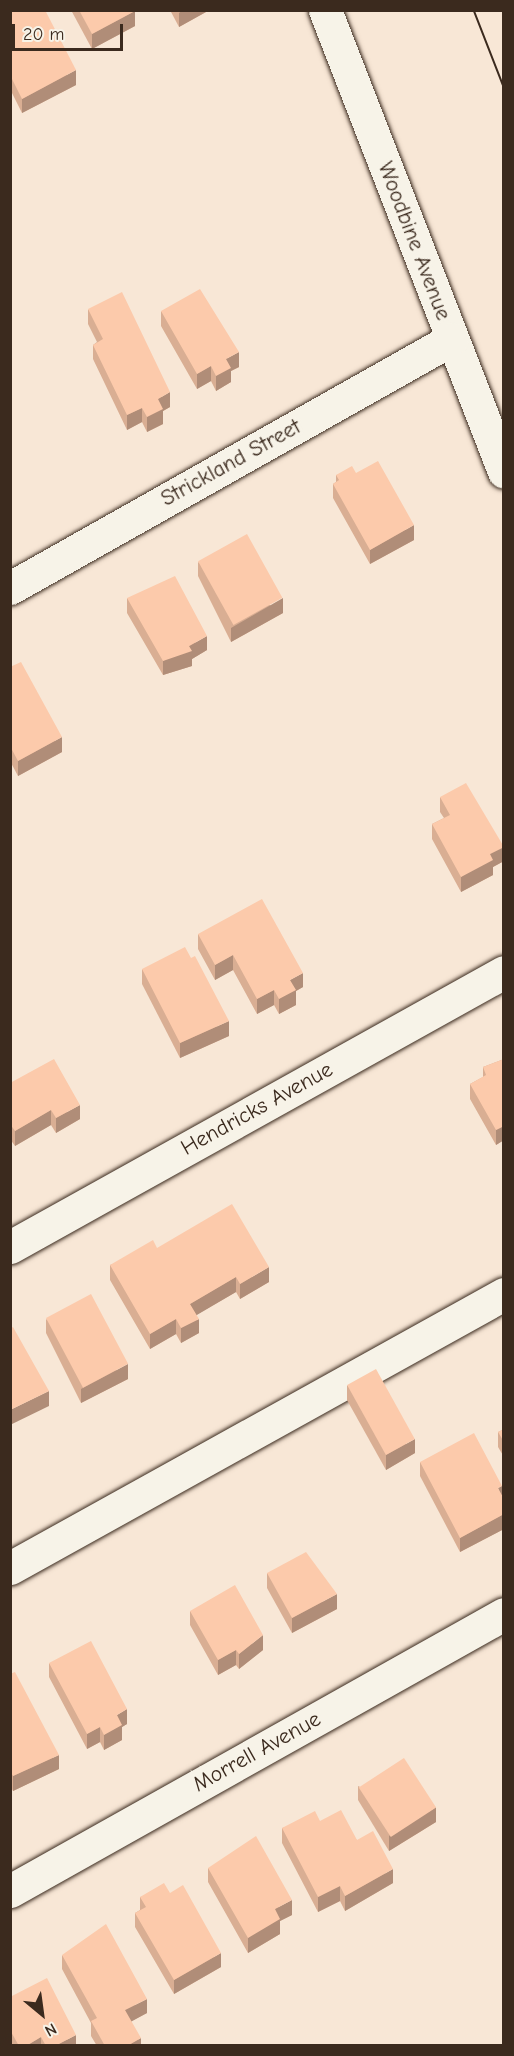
<!DOCTYPE html>
<html>
<head>
<meta charset="utf-8">
<style>
  body { margin:0 }
  #map { position:relative; width:514px; height:2056px; overflow:hidden; background:#f8e7d6; font-family:"Comic Neue",sans-serif }
  div>[style] { position:absolute }
  .roads { filter:drop-shadow(0 0 2px #3b2a1e) drop-shadow(0 0 2px #3b2a1e) }
  .minor>* { height:33px; margin:-16.5px; padding:0 16.5px; transform-origin:16.5px; border-radius:16.5px; background:#f7f3e8 }
  .tram>* { height:1.5px; margin:-0.75px; padding:0 0.75px; transform-origin:0.75px; border-radius:0.75px; background:#3b2a1e }
  .wall>* { inset:0; background:#d9ae93 }
  .shaded-wall>* { inset:0; background:#b08d78; transform-origin:0 0 }
  .building>* { inset:0; background:#fccaab; transform-origin:0 0 }
  span { translate:-50% -50%; white-space:nowrap; text-align:center; line-height:1.15; -webkit-text-stroke:6px #f7f3e8; paint-order:stroke }
  .street-label { font-size:22px; color:#3b2a1e }
  .frame { position:absolute; inset:0; border:12px solid #3b2a1e; pointer-events:none }
  .north { position:absolute; left:12px; top:1984px; width:60px; height:60px; -webkit-text-stroke:4px #f7f3e8; paint-order:stroke; rotate:151deg; font-size:16px; font-weight:700; line-height:24px; text-align:center; color:#3b2a1e }
  .north::after { content:''; display:block; margin:auto; width:21px; height:27px; background:#3b2a1e; clip-path:polygon(50% 0,100% 100%,50% 72%,0 100%) }
  .scale { position:absolute; left:12px; top:24px; width:111px; height:27px; box-sizing:border-box; border:3px solid #3b2a1e; border-top:0; padding-left:8px; font-size:18px; line-height:21px; white-space:nowrap; color:#3b2a1e; -webkit-text-stroke:4px #f7f3e8; paint-order:stroke }
</style>
</head>
<body>
<div id="map">
  <div class="roads">
    <div class="minor">
      <div style="left:325px;top:10px;width:495px;rotate:68.8deg"></div>
      <div style="left:10px;top:588px;width:507px;rotate:-29.39deg"></div>
      <div style="left:10px;top:1247px;width:565px;rotate:-29.1deg"></div>
      <div style="left:10px;top:1568px;width:565px;rotate:-29.02deg"></div>
      <div style="left:10px;top:1891px;width:566px;rotate:-29.28deg"></div>
    </div>
  </div>
  <div class="tram">
    <div style="left:474px;top:10px;width:83px;rotate:68.7deg"></div>
    <div style="left:503px;top:10px;width:2px;rotate:63deg"></div>
  </div>
  <div class="wall">
    <div style="clip-path:polygon(10px 10px,76px 85px,22px 113px,10px 89px)"></div>
    <div style="clip-path:polygon(71px 10px,135px 10px,135px 26px,92px 49px)"></div>
    <div style="clip-path:polygon(170px 10px,206px 10px,206px 12px,179px 27px)"></div>
    <div style="clip-path:polygon(88px 309px,170px 407px,163px 411px,163px 424px,147px 432px,142px 422px,127px 430px,93px 359px,93px 345px,97px 342px,88px 324px)"></div>
    <div style="clip-path:polygon(161px 311px,239px 367px,231px 371px,231px 382px,216px 391px,211px 381px,197px 389px,161px 326px)"></div>
    <div style="clip-path:polygon(356px 473px,414px 540px,370px 564px,333px 498px,333px 484px,336px 482px,336px 475px)"></div>
    <div style="clip-path:polygon(198px 562px,283px 613px,231px 642px,198px 576px)"></div>
    <div style="clip-path:polygon(127px 598px,207px 650px,192px 659px,192px 666px,163px 675px,127px 613px)"></div>
    <div style="clip-path:polygon(10px 667px,62px 752px,18px 776px,10px 761px)"></div>
    <div style="clip-path:polygon(440px 797px,504px 846px,504px 861px,493px 867px,493px 875px,461px 892px,432px 839px,432px 824px,444px 818px,440px 812px)"></div>
    <div style="clip-path:polygon(198px 934px,303px 987px,296px 991px,296px 1005px,279px 1014px,274px 1005px,257px 1014px,233px 970px,215px 980px,198px 949px)"></div>
    <div style="clip-path:polygon(142px 969px,229px 1036px,180px 1058px,142px 984px)"></div>
    <div style="clip-path:polygon(504px 1059px,504px 1140px,496px 1145px,470px 1099px,470px 1084px,483px 1077px,483px 1067px)"></div>
    <div style="clip-path:polygon(10px 1083px,80px 1119px,56px 1133px,51px 1125px,15px 1146px,10px 1139px)"></div>
    <div style="clip-path:polygon(157px 1248px,269px 1282px,240px 1299px,236px 1292px,196px 1315px,199px 1333px,181px 1343px,176px 1334px,150px 1349px,110px 1280px,110px 1265px)"></div>
    <div style="clip-path:polygon(46px 1319px,128px 1379px,81px 1403px,46px 1333px)"></div>
    <div style="clip-path:polygon(347px 1385px,415px 1453px,386px 1470px,347px 1400px)"></div>
    <div style="clip-path:polygon(504px 1429px,504px 1457px,498px 1447px,498px 1432px)"></div>
    <div style="clip-path:polygon(420px 1462px,502px 1497px,504px 1499px,504px 1529px,460px 1552px,420px 1476px)"></div>
    <div style="clip-path:polygon(267px 1573px,337px 1609px,292px 1633px,267px 1588px)"></div>
    <div style="clip-path:polygon(190px 1611px,263px 1650px,239px 1669px,236px 1665px,218px 1675px,190px 1625px)"></div>
    <div style="clip-path:polygon(49px 1663px,127px 1724px,122px 1727px,122px 1740px,104px 1750px,100px 1742px,87px 1749px,49px 1677px)"></div>
    <div style="clip-path:polygon(10px 1674px,59px 1769px,13px 1791px,10px 1786px)"></div>
    <div style="clip-path:polygon(358px 1786px,436px 1822px,389px 1851px,358px 1800px)"></div>
    <div style="clip-path:polygon(320px 1821px,357px 1840px,393px 1883px,345px 1911px,340px 1901px,318px 1912px,282px 1843px,282px 1828px)"></div>
    <div style="clip-path:polygon(208px 1868px,292px 1915px,280px 1921px,280px 1934px,248px 1953px,208px 1882px)"></div>
    <div style="clip-path:polygon(170px 1893px,221px 1967px,174px 1994px,135px 1927px,135px 1913px,140px 1910px,140px 1897px)"></div>
    <div style="clip-path:polygon(62px 1955px,147px 2013px,131px 2021px,141px 2046px,97px 2046px,91px 2036px,91px 2023px,62px 1969px)"></div>
    <div style="clip-path:polygon(10px 1997px,76px 2046px,11px 2046px)"></div>
  </div>
  <div class="shaded-wall">
    <div style="clip-path:polygon(183px 10px,206px 10px,206px 12px,179px 27px,179px 13px)"></div>
    <div style="clip-path:polygon(135px 11px,135px 26px,92px 49px,92px 34px)"></div>
    <div style="clip-path:polygon(76px 70px,76px 85px,22px 113px,22px 99px)"></div>
    <div style="left:10px;top:107px;width:1px;height:15px"></div>
    <div style="clip-path:polygon(239px 352px,239px 367px,231px 371px,231px 382px,216px 391px,216px 376px,226px 359px)"></div>
    <div style="clip-path:polygon(211px 366px,211px 381px,197px 389px,197px 374px)"></div>
    <div style="clip-path:polygon(170px 392px,170px 407px,163px 411px,163px 424px,147px 432px,147px 417px,158px 399px)"></div>
    <div style="clip-path:polygon(142px 408px,142px 422px,127px 430px,127px 415px)"></div>
    <div style="clip-path:polygon(414px 525px,414px 540px,370px 564px,370px 550px)"></div>
    <div style="clip-path:polygon(283px 598px,283px 613px,231px 642px,231px 628px)"></div>
    <div style="clip-path:polygon(207px 636px,207px 650px,192px 659px,192px 666px,163px 675px,163px 661px)"></div>
    <div style="clip-path:polygon(62px 737px,62px 752px,18px 776px,18px 761px)"></div>
    <div style="clip-path:polygon(504px 847px,504px 861px,493px 867px,493px 875px,461px 892px,461px 877px,490px 854px)"></div>
    <div style="clip-path:polygon(233px 955px,233px 970px,215px 980px,215px 965px)"></div>
    <div style="clip-path:polygon(303px 973px,303px 987px,296px 991px,296px 1005px,279px 1014px,279px 999px,290px 980px)"></div>
    <div style="clip-path:polygon(274px 990px,274px 1005px,257px 1014px,257px 999px)"></div>
    <div style="clip-path:polygon(229px 1021px,229px 1036px,180px 1058px,180px 1043px)"></div>
    <div style="clip-path:polygon(80px 1105px,80px 1119px,56px 1133px,56px 1118px)"></div>
    <div style="clip-path:polygon(51px 1110px,51px 1125px,15px 1146px,15px 1131px)"></div>
    <div style="clip-path:polygon(504px 1126px,504px 1140px,496px 1145px,496px 1130px)"></div>
    <div style="clip-path:polygon(269px 1267px,269px 1282px,240px 1299px,240px 1284px)"></div>
    <div style="clip-path:polygon(236px 1277px,236px 1292px,190px 1319px,190px 1304px)"></div>
    <div style="clip-path:polygon(176px 1319px,176px 1334px,150px 1349px,150px 1334px)"></div>
    <div style="clip-path:polygon(199px 1319px,199px 1333px,181px 1343px,181px 1328px)"></div>
    <div style="clip-path:polygon(128px 1364px,128px 1379px,81px 1403px,81px 1389px)"></div>
    <div style="clip-path:polygon(49px 1391px,49px 1406px,10px 1425px,10px 1410px)"></div>
    <div style="clip-path:polygon(415px 1439px,415px 1453px,386px 1470px,386px 1455px)"></div>
    <div style="clip-path:polygon(502px 1486px,502px 1501px,498px 1488px)"></div>
    <div style="clip-path:polygon(504px 1514px,504px 1529px,460px 1552px,460px 1538px)"></div>
    <div style="clip-path:polygon(337px 1594px,337px 1609px,292px 1633px,292px 1618px)"></div>
    <div style="clip-path:polygon(263px 1635px,263px 1650px,239px 1669px,239px 1654px)"></div>
    <div style="clip-path:polygon(236px 1650px,236px 1665px,218px 1675px,218px 1660px)"></div>
    <div style="clip-path:polygon(127px 1709px,127px 1724px,122px 1727px,122px 1740px,104px 1750px,104px 1735px,117px 1715px)"></div>
    <div style="clip-path:polygon(100px 1727px,100px 1742px,87px 1749px,87px 1734px)"></div>
    <div style="clip-path:polygon(59px 1755px,59px 1769px,13px 1791px,13px 1776px)"></div>
    <div style="clip-path:polygon(436px 1807px,436px 1822px,389px 1851px,389px 1836px)"></div>
    <div style="clip-path:polygon(393px 1869px,393px 1883px,345px 1911px,345px 1896px)"></div>
    <div style="clip-path:polygon(340px 1886px,340px 1901px,318px 1912px,318px 1897px)"></div>
    <div style="clip-path:polygon(292px 1900px,292px 1915px,280px 1921px,280px 1934px,248px 1953px,248px 1938px,275px 1909px)"></div>
    <div style="clip-path:polygon(221px 1953px,221px 1967px,174px 1994px,174px 1980px)"></div>
    <div style="clip-path:polygon(147px 1999px,147px 2013px,125px 2025px,125px 2010px)"></div>
    <div style="clip-path:polygon(76px 2035px,76px 2046px,55px 2046px)"></div>
    <div style="clip-path:polygon(41px 2037px,41px 2046px,26px 2046px)"></div>
    <div style="clip-path:polygon(141px 2038px,141px 2046px,127px 2046px)"></div>
  </div>
  <div class="building">
    <div style="clip-path:polygon(10px 10px,45px 10px,76px 70px,22px 99px,10px 75px)"></div>
    <div style="clip-path:polygon(79px 10px,135px 10px,135px 11px,92px 34px)"></div>
    <div style="clip-path:polygon(200px 289px,239px 352px,226px 359px,231px 368px,216px 376px,211px 366px,197px 374px,161px 311px)"></div>
    <div style="clip-path:polygon(122px 292px,170px 392px,158px 399px,163px 409px,147px 417px,142px 408px,127px 415px,93px 345px,103px 339px,88px 309px)"></div>
    <div style="clip-path:polygon(378px 461px,414px 525px,370px 550px,333px 484px,339px 480px,336px 475px,352px 466px,356px 473px)"></div>
    <div style="left:247px;top:534px;width:73px;height:56px;rotate:61deg"></div>
    <div style="clip-path:polygon(175px 576px,207px 636px,189px 646px,192px 651px,163px 661px,127px 598px)"></div>
    <div style="clip-path:polygon(21px 662px,62px 737px,18px 761px,10px 746px,10px 667px)"></div>
    <div style="clip-path:polygon(466px 783px,504px 847px,490px 854px,493px 860px,461px 877px,432px 824px,450px 815px,440px 797px)"></div>
    <div style="clip-path:polygon(262px 899px,303px 973px,290px 980px,296px 990px,279px 999px,274px 990px,257px 999px,233px 955px,215px 965px,198px 934px)"></div>
    <div style="clip-path:polygon(185px 947px,191px 958px,195px 956px,229px 1021px,180px 1043px,142px 969px)"></div>
    <div style="clip-path:polygon(54px 1059px,80px 1105px,56px 1118px,51px 1110px,15px 1131px,10px 1124px,10px 1083px)"></div>
    <div style="clip-path:polygon(504px 1059px,504px 1126px,496px 1130px,470px 1084px,486px 1075px,483px 1067px)"></div>
    <div style="clip-path:polygon(232px 1204px,269px 1267px,240px 1284px,236px 1277px,190px 1304px,199px 1319px,181px 1328px,176px 1319px,150px 1334px,110px 1265px,153px 1240px,157px 1248px)"></div>
    <div style="left:91px;top:1294px;width:79px;height:51px;rotate:62deg"></div>
    <div style="clip-path:polygon(13px 1327px,49px 1391px,10px 1410px,10px 1329px)"></div>
    <div style="left:376px;top:1369px;width:80px;height:33px;rotate:61deg"></div>
    <div style="clip-path:polygon(504px 1429px,504px 1442px,498px 1432px)"></div>
    <div style="clip-path:polygon(474px 1433px,502px 1486px,498px 1488px,504px 1499px,504px 1514px,460px 1538px,420px 1462px)"></div>
    <div style="clip-path:polygon(306px 1552px,337px 1594px,292px 1618px,267px 1573px)"></div>
    <div style="clip-path:polygon(235px 1585px,263px 1635px,239px 1654px,236px 1650px,218px 1660px,190px 1611px)"></div>
    <div style="clip-path:polygon(91px 1641px,127px 1709px,117px 1715px,122px 1725px,104px 1735px,100px 1727px,87px 1734px,49px 1663px)"></div>
    <div style="clip-path:polygon(15px 1672px,59px 1755px,13px 1776px,10px 1771px,10px 1674px)"></div>
    <div style="left:404px;top:1758px;width:59px;height:54px;rotate:57deg"></div>
    <div style="clip-path:polygon(341px 1810px,357px 1840px,373px 1831px,393px 1869px,345px 1896px,340px 1886px,318px 1897px,282px 1828px,315px 1811px,320px 1821px)"></div>
    <div style="clip-path:polygon(256px 1836px,292px 1900px,275px 1909px,280px 1919px,248px 1938px,208px 1868px)"></div>
    <div style="clip-path:polygon(164px 1883px,170px 1893px,183px 1885px,221px 1953px,174px 1980px,135px 1913px,146px 1907px,140px 1897px)"></div>
    <div style="clip-path:polygon(106px 1924px,147px 1999px,125px 2010px,141px 2038px,127px 2046px,105px 2046px,91px 2021px,97px 2018px,62px 1955px)"></div>
    <div style="clip-path:polygon(47px 1978px,76px 2035px,55px 2046px,46px 2046px,41px 2037px,26px 2046px,19px 2046px,10px 2030px,10px 1997px)"></div>
  </div>
  <div class="street-label">
    <span style="left:414px;top:241px;rotate:69deg">Woodbine Avenue</span>
    <span style="left:231px;top:463px;rotate:-29deg">Strickland Street</span>
    <span style="left:257px;top:1109px;rotate:-29deg">Hendricks Avenue</span>
    <span style="left:257px;top:1752px;rotate:-29deg">Morrell Avenue</span>
  </div>
  <div class="frame"></div>
  <div class="north">N</div>
  <div class="scale">20 m</div>
</div>
</body>
</html>
